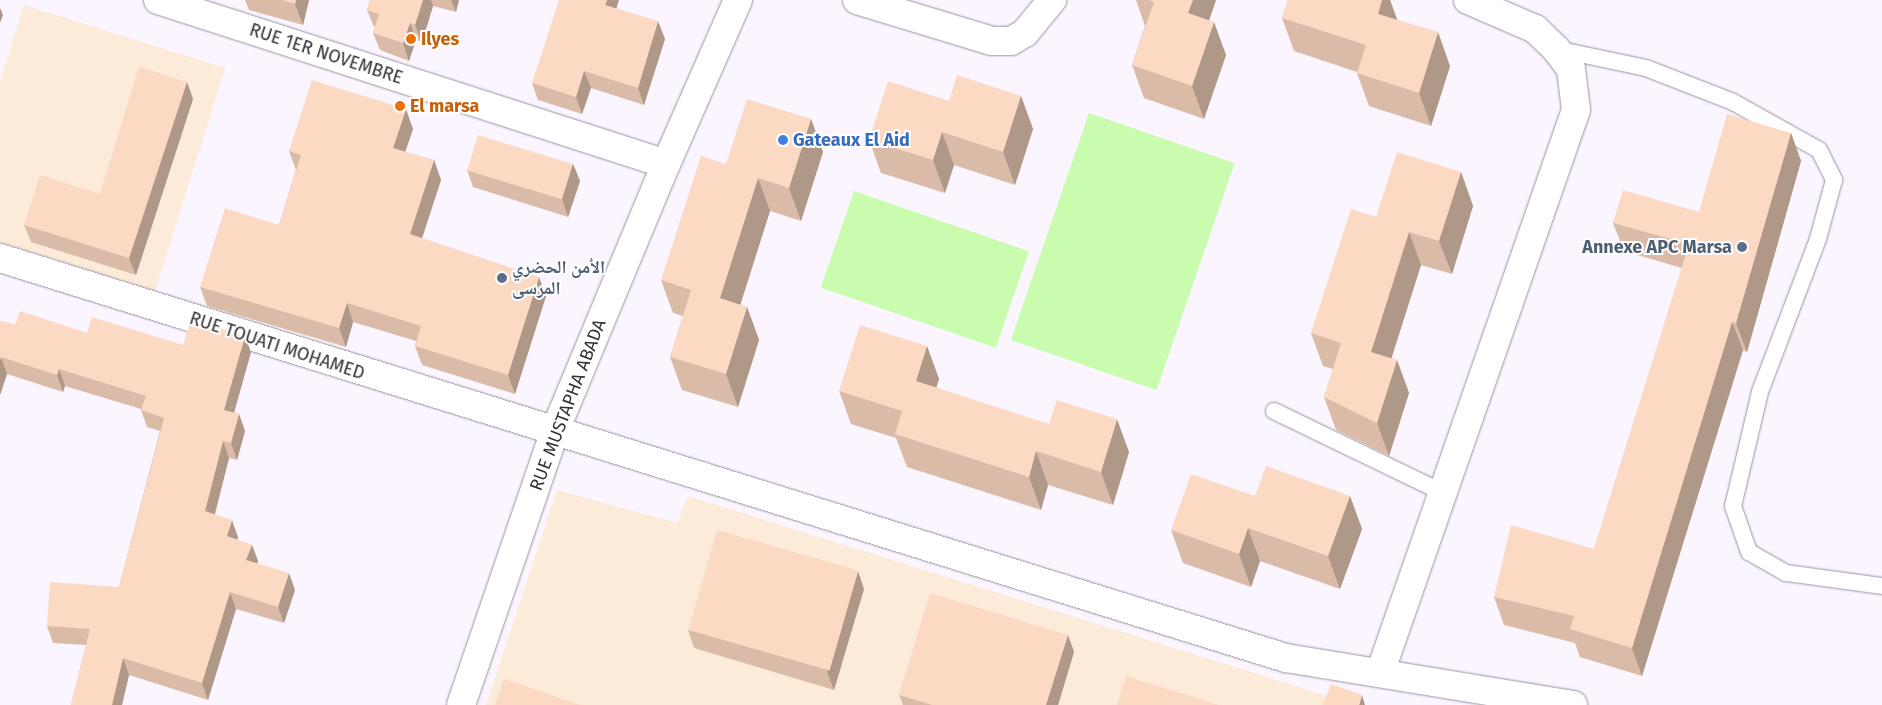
<!DOCTYPE html>
<html>
<head>
<meta charset="utf-8">
<style>
  body { margin:0 }
  #map { position:relative; width:1882px; height:705px; overflow:hidden; background:#faf5ff; font-family:"Fira Sans","Noto Naskh Arabic",sans-serif }
  div>[style] { position:absolute }
  .education>* { inset:0; background:#fcebd9 }
  .green>* { inset:0; background:#c9fcae; transform-origin:0 0 }
  .roads { filter:drop-shadow(0 0 1px #9a93a1) drop-shadow(0 0 1px #9a93a1) }
  .lane>* { height:16px; margin:-8px; padding:0 8px; transform-origin:8px; border-radius:8px; background:#fff }
  .street>* { height:28px; margin:-14px; padding:0 14px; transform-origin:14px; border-radius:14px; background:#fff }
  .secondary>* { height:28px; margin:-14px; padding:0 14px; transform-origin:14px; border-radius:14px; background:#fff }
  .wall>* { inset:0; background:#d9bba8 }
  .shaded-wall>* { inset:0; background:#b09888 }
  .building>* { inset:0; background:#fcd9c3; transform-origin:0 0 }
  .dots>* { width:14px; height:14px; translate:-50% -50%; box-sizing:border-box; border:2px solid #fff; border-radius:50% }
  span { translate:-50% -50%; white-space:nowrap; text-align:center; line-height:1.15; -webkit-text-stroke:4px #fff; paint-order:stroke }
  .food-label { font-size:18px; color:#c56008; font-weight:700 }
  .left { translate:0 -50%; text-align:left }
  .street-label { font-size:18px; color:#353238 }
  .shop-label { font-size:18px; color:#366cbe; font-weight:700 }
  .service-label { font-size:18px; color:#4e5e75; font-weight:700 }
  .right { translate:-100% -50%; text-align:right }
</style>
</head>
<body>
<div id="map">
  <div class="education">
    <div style="clip-path:polygon(24px 5px,225px 68px,155px 291px,0 242px,0 82px)"></div>
    <div style="clip-path:polygon(557px 490px,677px 523px,688px 496px,1356px 705px,486px 705px)"></div>
  </div>
  <div class="green">
    <div style="left:1089px;top:113px;width:154px;height:240px;rotate:19deg"></div>
    <div style="left:854px;top:191px;width:185px;height:102px;rotate:19deg"></div>
  </div>
  <div class="roads">
    <div class="lane">
      <div style="left:1556px;top:49px;width:92px;rotate:11.9deg"></div>
      <div style="left:1646px;top:68px;width:93px;rotate:21.3deg"></div>
      <div style="left:1733px;top:102px;width:98px;rotate:29.2deg"></div>
      <div style="left:1819px;top:150px;width:34px;rotate:63deg"></div>
      <div style="left:1834px;top:180px;width:61px;rotate:105.2deg"></div>
      <div style="left:1818px;top:239px;width:164px;rotate:110.8deg"></div>
      <div style="left:1760px;top:392px;width:117px;rotate:103.3deg"></div>
      <div style="left:1733px;top:506px;width:49px;rotate:70.8deg"></div>
      <div style="left:1749px;top:552px;width:43px;rotate:29.6deg"></div>
      <div style="left:1786px;top:573px;width:97px;rotate:7.7deg"></div>
      <div style="left:1274px;top:411px;width:189px;rotate:25.8deg"></div>
    </div>
    <div class="street">
      <div style="left:857px;top:0;width:141px;rotate:16.9deg"></div>
      <div style="left:992px;top:41px;width:19px"></div>
      <div style="left:1011px;top:41px;width:16px;rotate:-30deg"></div>
      <div style="left:1025px;top:33px;width:43px;rotate:-50.7deg"></div>
      <div style="left:0;top:258px;width:1347px;rotate:17.28deg"></div>
      <div style="left:1286px;top:658px;width:291px;rotate:9.3deg"></div>
      <div style="left:1380px;top:673px;width:596px;rotate:-70.81deg"></div>
      <div style="left:1576px;top:110px;width:41px;rotate:-97deg"></div>
      <div style="left:1571px;top:69px;width:25px;rotate:-127deg"></div>
      <div style="left:1556px;top:49px;width:29px;rotate:-136deg"></div>
      <div style="left:1535px;top:29px;width:73px;rotate:-156.6deg"></div>
      <div style="left:461px;top:705px;width:287px;rotate:-71.1deg"></div>
      <div style="left:554px;top:433px;width:291px;rotate:-67.4deg"></div>
    </div>
    <div class="secondary">
      <div style="left:158px;top:0;width:534px;rotate:17.89deg"></div>
      <div style="left:666px;top:164px;width:179px;rotate:-66.3deg"></div>
    </div>
  </div>
  <div class="wall">
    <div style="clip-path:polygon(245px 0,309px 0,303px 25px,249px 10px)"></div>
    <div style="clip-path:polygon(370px 0,459px 0,456px 12px,433px 6px,422px 42px,416px 40px,409px 61px,380px 50px,373px 33px,375px 27px,374px 27px,367px 10px)"></div>
    <div style="clip-path:polygon(1136px 0,1216px 0,1209px 21px,1226px 55px,1204px 119px,1144px 98px,1132px 65px,1145px 26px)"></div>
    <div style="clip-path:polygon(1288px 0,1390px 0,1397px 20px,1450px 66px,1431px 126px,1369px 106px,1357px 73px,1357px 72px,1294px 51px,1282px 18px)"></div>
    <div style="clip-path:polygon(616px 9px,665px 39px,644px 105px,591px 88px,582px 114px,538px 100px,532px 83px)"></div>
    <div style="clip-path:polygon(187px 82px,193px 99px,136px 275px,31px 242px,24px 225px,100px 194px)"></div>
    <div style="clip-path:polygon(1021px 96px,1033px 129px,1015px 185px,954px 165px,945px 193px,881px 173px,869px 140px,949px 101px)"></div>
    <div style="clip-path:polygon(811px 119px,823px 152px,801px 221px,770px 211px,740px 305px,747px 307px,759px 340px,738px 407px,682px 390px,670px 357px,683px 316px,673px 313px,661px 280px,726px 164px)"></div>
    <div style="clip-path:polygon(413px 129px,405px 152px,434px 160px,441px 180px,421px 238px,546px 296px,515px 394px,422px 365px,415px 346px,416px 341px,353px 322px,346px 347px,207px 306px,200px 287px,279px 225px,296px 170px,289px 151px)"></div>
    <div style="clip-path:polygon(1791px 133px,1801px 161px,1747px 352px,1743px 350px,1642px 676px,1580px 657px,1575px 643px,1504px 625px,1494px 597px,1594px 549px,1682px 268px,1624px 251px,1613px 223px,1699px 212px)"></div>
    <div style="clip-path:polygon(573px 164px,580px 181px,568px 217px,473px 187px,467px 170px)"></div>
    <div style="clip-path:polygon(1461px 172px,1473px 206px,1452px 274px,1421px 265px,1391px 358px,1397px 360px,1409px 393px,1389px 456px,1336px 430px,1324px 397px,1333px 369px,1323px 366px,1311px 333px)"></div>
    <div style="clip-path:polygon(0 321px,15px 325px,87px 333px,183px 345px,251px 352px,234px 413px,239px 414px,245px 431px,237px 460px,229px 458px,215px 515px,238px 537px,237px 540px,252px 545px,258px 561px,257px 564px,295px 590px,284px 623px,236px 609px,208px 700px,129px 675px,122px 705px,71px 705px,86px 645px,53px 643px,47px 626px,119px 587px,160px 431px,147px 427px,141px 410px,141px 409px,65px 386px,63px 392px,7px 374px,0 395px)"></div>
    <div style="clip-path:polygon(927px 346px,939px 379px,936px 388px,1129px 452px,1113px 505px,1048px 485px,1041px 510px,907px 467px,896px 438px,851px 424px,839px 391px)"></div>
    <div style="clip-path:polygon(1255px 496px,1350px 496px,1362px 529px,1340px 589px,1260px 561px,1251px 587px,1183px 563px,1171px 530px)"></div>
    <div style="clip-path:polygon(864px 589px,834px 690px,694px 648px,688px 630px)"></div>
    <div style="clip-path:polygon(1068px 635px,1074px 652px,1058px 705px,903px 705px,899px 695px)"></div>
  </div>
  <div class="shaded-wall">
    <div style="clip-path:polygon(296px 0,309px 0,303px 25px,295px 4px)"></div>
    <div style="clip-path:polygon(423px 0,431px 0,433px 6px,422px 42px,415px 25px)"></div>
    <div style="clip-path:polygon(451px 0,459px 0,456px 12px)"></div>
    <div style="clip-path:polygon(607px 0,619px 0,612px 23px,605px 5px)"></div>
    <div style="clip-path:polygon(1193px 0,1216px 0,1200px 46px,1188px 13px)"></div>
    <div style="clip-path:polygon(1382px 0,1390px 0,1398px 22px,1378px 14px)"></div>
    <div style="clip-path:polygon(0 8px,3px 15px,0 23px)"></div>
    <div style="clip-path:polygon(658px 21px,665px 39px,644px 105px,638px 88px)"></div>
    <div style="clip-path:polygon(1214px 22px,1226px 55px,1204px 119px,1192px 86px)"></div>
    <div style="clip-path:polygon(410px 23px,416px 40px,409px 61px,403px 43px)"></div>
    <div style="clip-path:polygon(1438px 32px,1450px 66px,1431px 126px,1419px 93px)"></div>
    <div style="clip-path:polygon(584px 71px,591px 88px,582px 114px,576px 97px)"></div>
    <div style="clip-path:polygon(187px 82px,193px 99px,136px 275px,129px 258px)"></div>
    <div style="clip-path:polygon(1021px 96px,1033px 129px,1015px 185px,1003px 152px)"></div>
    <div style="clip-path:polygon(406px 109px,413px 129px,400px 167px,393px 148px)"></div>
    <div style="clip-path:polygon(811px 119px,823px 152px,801px 221px,789px 188px)"></div>
    <div style="clip-path:polygon(942px 132px,954px 165px,945px 193px,933px 160px)"></div>
    <div style="clip-path:polygon(1791px 133px,1801px 161px,1747px 352px,1736px 323px)"></div>
    <div style="clip-path:polygon(434px 160px,441px 180px,417px 254px,410px 234px)"></div>
    <div style="clip-path:polygon(573px 164px,580px 181px,568px 217px,562px 199px)"></div>
    <div style="clip-path:polygon(1461px 172px,1473px 206px,1452px 274px,1439px 241px)"></div>
    <div style="clip-path:polygon(758px 178px,770px 211px,732px 331px,720px 298px)"></div>
    <div style="clip-path:polygon(1409px 232px,1421px 265px,1383px 385px,1371px 352px)"></div>
    <div style="clip-path:polygon(539px 277px,546px 296px,515px 394px,508px 375px)"></div>
    <div style="clip-path:polygon(347px 303px,353px 322px,346px 347px,339px 328px)"></div>
    <div style="clip-path:polygon(747px 307px,759px 340px,738px 407px,726px 374px)"></div>
    <div style="clip-path:polygon(1732px 322px,1743px 350px,1642px 676px,1632px 648px)"></div>
    <div style="clip-path:polygon(245px 336px,251px 352px,230px 427px,224px 410px)"></div>
    <div style="clip-path:polygon(927px 346px,939px 379px,928px 414px,916px 381px)"></div>
    <div style="clip-path:polygon(1px 357px,7px 374px,0 395px,0 360px)"></div>
    <div style="clip-path:polygon(1397px 360px,1409px 393px,1389px 456px,1377px 423px)"></div>
    <div style="clip-path:polygon(59px 369px,65px 386px,63px 392px,57px 375px)"></div>
    <div style="clip-path:polygon(239px 414px,245px 431px,237px 460px,231px 443px)"></div>
    <div style="clip-path:polygon(1117px 419px,1129px 452px,1113px 505px,1101px 472px)"></div>
    <div style="clip-path:polygon(223px 441px,229px 458px,211px 528px,205px 511px)"></div>
    <div style="clip-path:polygon(1036px 451px,1048px 485px,1041px 510px,1029px 477px)"></div>
    <div style="clip-path:polygon(1350px 496px,1362px 529px,1340px 589px,1328px 556px)"></div>
    <div style="clip-path:polygon(232px 520px,238px 537px,233px 553px,227px 536px)"></div>
    <div style="clip-path:polygon(1248px 528px,1260px 561px,1251px 587px,1239px 554px)"></div>
    <div style="clip-path:polygon(252px 545px,258px 561px,252px 577px,246px 560px)"></div>
    <div style="clip-path:polygon(858px 571px,864px 589px,834px 690px,827px 672px)"></div>
    <div style="clip-path:polygon(289px 573px,295px 590px,284px 623px,278px 607px)"></div>
    <div style="clip-path:polygon(230px 592px,236px 609px,208px 700px,202px 683px)"></div>
    <div style="clip-path:polygon(1068px 635px,1074px 652px,1058px 705px,1046px 705px)"></div>
    <div style="clip-path:polygon(123px 658px,129px 675px,122px 705px,112px 705px)"></div>
    <div style="clip-path:polygon(1362px 695px,1365px 705px,1359px 705px)"></div>
  </div>
  <div class="building">
    <div style="clip-path:polygon(282px 0,296px 0,295px 4px)"></div>
    <div style="clip-path:polygon(370px 0,423px 0,415px 25px,410px 23px,403px 43px,373px 33px,379px 14px,367px 10px)"></div>
    <div style="clip-path:polygon(559px 0,607px 0,605px 5px,658px 21px,638px 88px,584px 71px,576px 97px,532px 83px)"></div>
    <div style="clip-path:polygon(1149px 0,1193px 0,1188px 13px,1214px 22px,1192px 86px,1132px 65px,1154px 2px)"></div>
    <div style="clip-path:polygon(1288px 0,1382px 0,1378px 14px,1438px 32px,1419px 93px,1357px 73px,1366px 45px,1282px 18px)"></div>
    <div style="clip-path:polygon(139px 67px,187px 82px,129px 258px,24px 225px,40px 175px,100px 194px)"></div>
    <div style="clip-path:polygon(957px 75px,1021px 96px,1003px 152px,942px 132px,933px 160px,869px 140px,888px 81px,949px 101px)"></div>
    <div style="clip-path:polygon(312px 80px,406px 109px,393px 148px,434px 160px,410px 234px,539px 277px,508px 375px,415px 346px,421px 326px,347px 303px,339px 328px,200px 287px,225px 208px,279px 225px,301px 155px,289px 151px)"></div>
    <div style="clip-path:polygon(747px 99px,811px 119px,789px 188px,758px 178px,720px 298px,747px 307px,726px 374px,670px 357px,691px 290px,661px 280px,701px 156px,726px 164px)"></div>
    <div style="clip-path:polygon(1727px 114px,1791px 133px,1736px 323px,1732px 322px,1632px 648px,1570px 629px,1574px 616px,1494px 597px,1511px 525px,1594px 549px,1689px 244px,1613px 223px,1623px 190px,1699px 212px)"></div>
    <div style="left:478px;top:135px;width:99px;height:37px;rotate:17deg"></div>
    <div style="clip-path:polygon(1397px 152px,1461px 172px,1439px 241px,1409px 232px,1371px 352px,1397px 360px,1377px 423px,1324px 397px,1341px 343px,1311px 333px,1351px 209px,1376px 217px)"></div>
    <div style="clip-path:polygon(20px 311px,87px 333px,92px 317px,183px 345px,191px 319px,245px 336px,224px 410px,239px 414px,231px 443px,223px 441px,205px 511px,232px 520px,227px 536px,252px 545px,246px 560px,289px 573px,278px 607px,230px 592px,202px 683px,123px 658px,112px 705px,71px 705px,90px 629px,47px 626px,50px 582px,119px 587px,164px 418px,141px 410px,146px 396px,59px 369px,57px 375px,1px 357px,0 360px,0 321px,15px 325px)"></div>
    <div style="clip-path:polygon(860px 325px,927px 346px,916px 381px,1049px 424px,1057px 400px,1117px 419px,1101px 472px,1036px 451px,1029px 477px,895px 434px,902px 411px,839px 391px)"></div>
    <div style="clip-path:polygon(1266px 466px,1350px 496px,1328px 556px,1248px 528px,1239px 554px,1171px 530px,1191px 474px,1255px 496px)"></div>
    <div style="left:717px;top:530px;width:147px;height:104px;rotate:16deg"></div>
    <div style="clip-path:polygon(930px 593px,1068px 635px,1046px 705px,932px 705px,899px 695px)"></div>
    <div style="clip-path:polygon(1126px 676px,1219px 705px,1117px 705px)"></div>
    <div style="clip-path:polygon(504px 679px,581px 705px,495px 705px)"></div>
    <div style="clip-path:polygon(1331px 684px,1362px 695px,1359px 705px,1323px 705px)"></div>
  </div>
  <div class="dots">
    <div style="left:411px;top:39px;background:#e8710a"></div>
    <div style="left:400px;top:106px;background:#e8710a"></div>
    <div style="left:783px;top:140px;background:#3f7fe0"></div>
    <div style="left:1742px;top:247px;background:#5c6f8a"></div>
    <div style="left:502px;top:278px;background:#5c6f8a"></div>
  </div>
  <div class="food-label">
    <span class="left" style="left:421px;top:39px">Ilyes</span>
    <span class="left" style="left:410px;top:106px">El marsa</span>
  </div>
  <div class="street-label">
    <span style="left:326px;top:54px;rotate:18deg">RUE 1ER NOVEMBRE</span>
    <span style="left:277px;top:346px;rotate:18deg">RUE TOUATI MOHAMED</span>
    <span style="left:568px;top:405px;rotate:-69deg">RUE MUSTAPHA ABADA</span>
  </div>
  <div class="shop-label">
    <span class="left" style="left:793px;top:140px">Gateaux El Aid</span>
  </div>
  <div class="service-label">
    <span class="right" style="left:1732px;top:247px">Annexe APC Marsa</span>
    <span class="left" style="left:512px;top:278px">الأمن الحضري<br>المرسى</span>
  </div>
</div>
</body>
</html>
